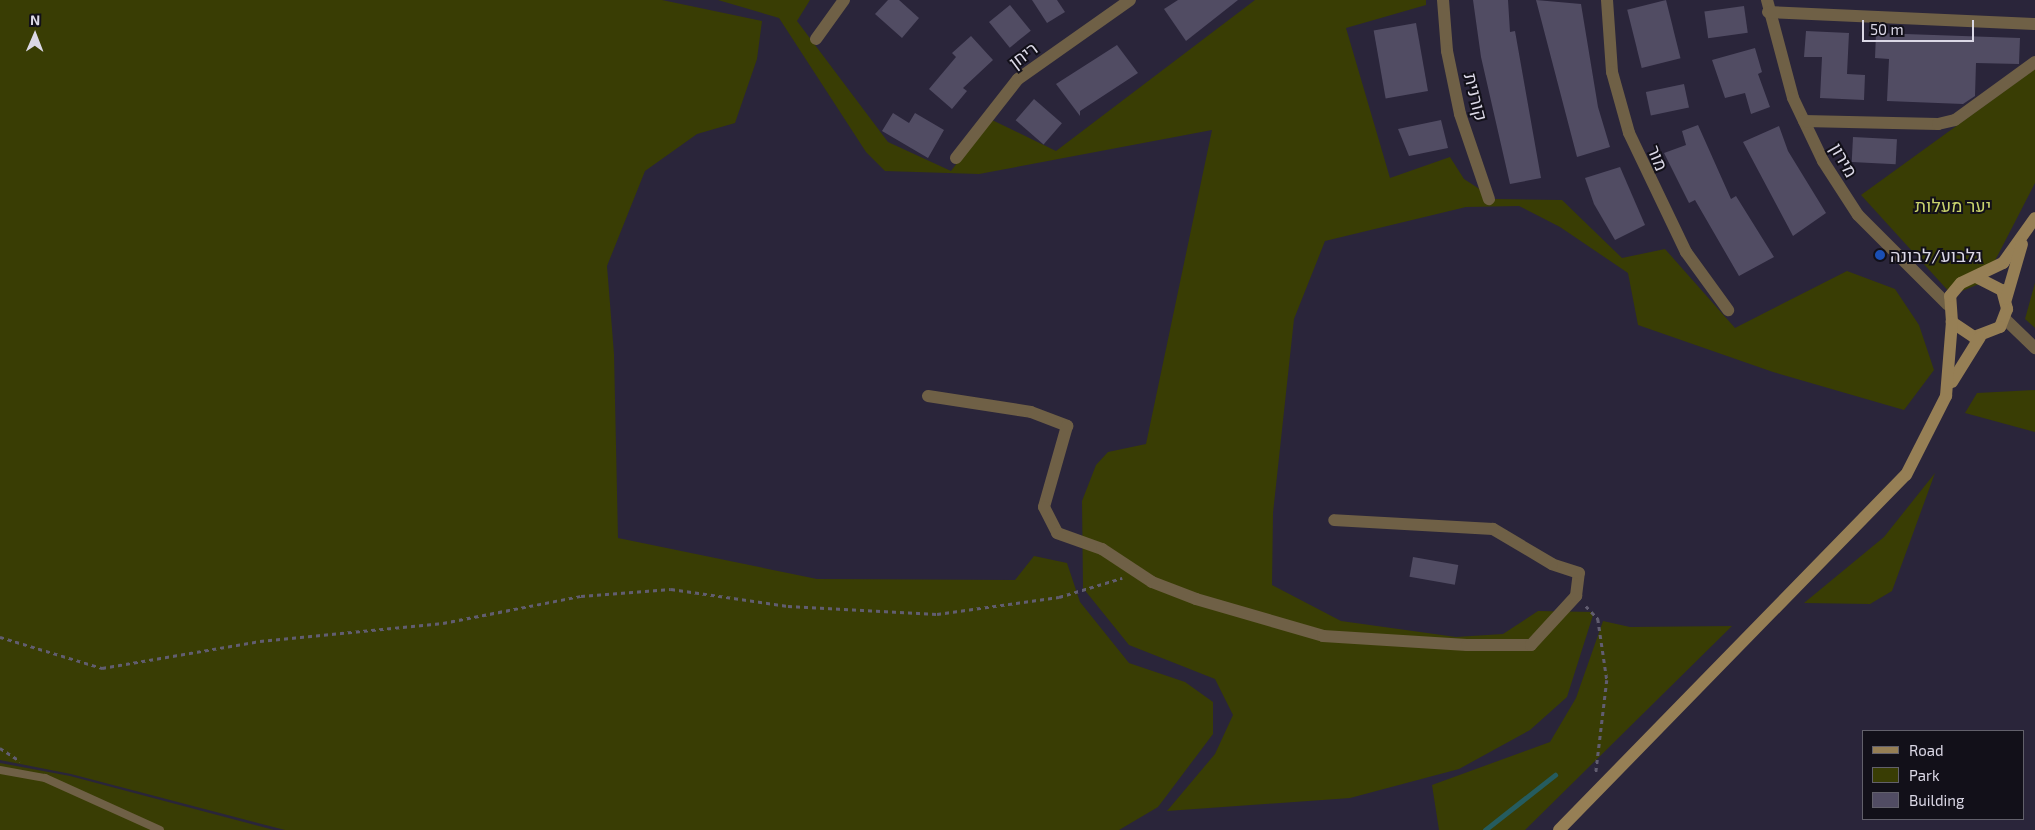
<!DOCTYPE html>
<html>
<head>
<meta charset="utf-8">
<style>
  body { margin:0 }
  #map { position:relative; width:2035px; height:830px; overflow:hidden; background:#2a253a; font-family:"Exo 2",Heebo,sans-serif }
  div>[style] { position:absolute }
  .green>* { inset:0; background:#393d04 }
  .stream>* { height:4.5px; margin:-2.25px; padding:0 2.25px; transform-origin:2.25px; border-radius:2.25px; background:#255c5f }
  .building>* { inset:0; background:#514c63; transform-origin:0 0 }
  .path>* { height:2.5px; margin-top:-1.25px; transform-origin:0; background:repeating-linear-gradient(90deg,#615d70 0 4px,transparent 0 8px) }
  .service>* { height:8px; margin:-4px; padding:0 4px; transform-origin:4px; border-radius:4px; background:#6f6046 }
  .minor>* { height:12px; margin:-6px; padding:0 6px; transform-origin:6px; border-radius:6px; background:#6f6046 }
  .secondary>* { height:12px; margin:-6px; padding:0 6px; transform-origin:6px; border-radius:6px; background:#967f55 }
  .dots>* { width:14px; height:14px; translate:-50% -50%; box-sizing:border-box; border:2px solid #121019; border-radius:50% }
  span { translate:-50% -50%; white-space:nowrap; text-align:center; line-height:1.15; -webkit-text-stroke:4px #121019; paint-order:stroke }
  .street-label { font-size:18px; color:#dbd8e6 }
  .park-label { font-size:18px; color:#c8d26d }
  .poi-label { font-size:18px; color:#dbd8e6 }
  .left { translate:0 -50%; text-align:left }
  .legend { position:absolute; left:1862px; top:730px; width:162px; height:90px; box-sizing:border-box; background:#121019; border:1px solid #62606b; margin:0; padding:6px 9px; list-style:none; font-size:15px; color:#dbd8e6 }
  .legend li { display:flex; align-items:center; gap:10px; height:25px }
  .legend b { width:25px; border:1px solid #62606b }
  .north { position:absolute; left:10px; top:10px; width:50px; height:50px; -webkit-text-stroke:4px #121019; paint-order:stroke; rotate:1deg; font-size:14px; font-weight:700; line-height:20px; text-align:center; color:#dbd8e6 }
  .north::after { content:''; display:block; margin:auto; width:18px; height:22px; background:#dbd8e6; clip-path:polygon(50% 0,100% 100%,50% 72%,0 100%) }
  .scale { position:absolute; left:1862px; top:20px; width:112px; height:22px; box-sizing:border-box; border:2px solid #dbd8e6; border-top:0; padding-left:6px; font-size:15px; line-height:18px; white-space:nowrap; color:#dbd8e6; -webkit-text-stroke:4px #121019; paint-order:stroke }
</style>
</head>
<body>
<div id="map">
  <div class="green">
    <div style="clip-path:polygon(0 0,662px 0,762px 21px,757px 59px,735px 123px,697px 134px,645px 171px,607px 266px,614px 354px,618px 538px,817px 579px,1015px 580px,1034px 556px,1067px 563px,1080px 602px,1129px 663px,1185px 682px,1213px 702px,1213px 734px,1158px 807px,1119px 830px,285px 830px,71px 774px,0 760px)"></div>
    <div style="clip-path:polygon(718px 0,810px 0,797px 21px,888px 142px,951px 171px,990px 119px,1056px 151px,1255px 0,1426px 0,1426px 5px,1346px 28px,1390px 178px,1450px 157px,1464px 179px,1495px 199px,1562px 200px,1622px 258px,1665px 249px,1735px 328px,1847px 271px,1895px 289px,1919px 325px,1934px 370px,1904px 410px,1773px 372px,1638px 325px,1628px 273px,1560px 227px,1519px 206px,1466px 207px,1325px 241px,1294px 319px,1273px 513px,1272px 585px,1341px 621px,1456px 637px,1503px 634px,1538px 611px,1594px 612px,1567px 697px,1530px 730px,1459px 769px,1350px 798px,1167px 811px,1215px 754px,1233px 715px,1215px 679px,1129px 645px,1083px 588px,1082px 501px,1096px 465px,1108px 452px,1146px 444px,1212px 130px,979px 174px,885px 171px,866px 152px,779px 18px)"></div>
    <div style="clip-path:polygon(2035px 69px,2035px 183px,1984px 282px,1952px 295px,1861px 195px)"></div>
    <div style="clip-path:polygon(2035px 283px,2035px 328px,2025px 319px)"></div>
    <div style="clip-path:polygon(2035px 390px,2035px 432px,1965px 413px,1977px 393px)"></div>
    <div style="clip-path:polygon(1935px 473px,1892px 591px,1870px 604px,1804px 603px,1884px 537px)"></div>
    <div style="clip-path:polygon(1603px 621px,1630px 627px,1732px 626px,1525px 830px,1439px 830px,1432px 785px,1550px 742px,1576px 698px)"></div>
    <div style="clip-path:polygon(0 763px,70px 776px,274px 830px,0 830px)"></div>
  </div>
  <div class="stream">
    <div style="left:1485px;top:830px;width:89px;rotate:-38.2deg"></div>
  </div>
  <div class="building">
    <div style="clip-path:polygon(888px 0,899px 0,919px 18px,902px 38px,875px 14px)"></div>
    <div style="clip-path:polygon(1032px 0,1057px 0,1065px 12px,1047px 23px)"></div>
    <div style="clip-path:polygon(1178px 0,1238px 0,1186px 41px,1164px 9px)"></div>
    <div style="clip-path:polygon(1473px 0,1508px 0,1510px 32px,1515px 31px,1541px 178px,1510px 184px,1481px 57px)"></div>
    <div style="clip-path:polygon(1536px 0,1581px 4px,1598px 107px,1610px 147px,1577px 157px)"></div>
    <div style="left:1666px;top:0;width:60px;height:40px;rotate:76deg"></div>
    <div style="left:1010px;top:5px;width:33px;height:27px;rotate:51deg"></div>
    <div style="left:1744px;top:6px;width:27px;height:40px;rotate:82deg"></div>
    <div style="left:1416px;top:23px;width:69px;height:43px;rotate:80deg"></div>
    <div style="clip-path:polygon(1806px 31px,1849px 33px,1847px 74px,1865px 75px,1864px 100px,1820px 98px,1822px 57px,1804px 57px)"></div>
    <div style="clip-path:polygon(1876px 33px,2020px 38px,2019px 64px,1976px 63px,1975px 96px,1963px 104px,1887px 101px,1889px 59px,1875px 58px)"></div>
    <div style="clip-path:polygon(971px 36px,993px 60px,963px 88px,967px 91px,952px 109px,929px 89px,956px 57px,952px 53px)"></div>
    <div style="clip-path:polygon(1117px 45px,1138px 73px,1080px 111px,1080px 116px,1056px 84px)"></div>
    <div style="clip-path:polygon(1755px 48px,1762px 72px,1758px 74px,1770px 107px,1751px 114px,1745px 93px,1725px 98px,1712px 60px)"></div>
    <div style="left:1684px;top:84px;width:24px;height:39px;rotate:78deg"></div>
    <div style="left:1034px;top:99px;width:37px;height:28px;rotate:41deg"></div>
    <div style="clip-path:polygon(893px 113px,909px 123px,915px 113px,944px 130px,928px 158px,882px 131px)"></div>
    <div style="clip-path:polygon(1441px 120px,1448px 148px,1409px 156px,1398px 129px)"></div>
    <div style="clip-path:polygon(1698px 125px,1731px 199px,1736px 196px,1774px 257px,1739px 276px,1695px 200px,1689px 203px,1664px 153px,1686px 145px,1682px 131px)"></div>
    <div style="clip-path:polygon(1779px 126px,1788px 151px,1826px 213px,1793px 236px,1743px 142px)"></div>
    <div style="left:1853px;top:137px;width:44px;height:25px;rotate:3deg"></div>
    <div style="clip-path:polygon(1620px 167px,1645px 225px,1615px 240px,1594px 204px,1585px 178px)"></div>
    <div style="left:1413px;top:557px;width:46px;height:20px;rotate:10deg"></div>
  </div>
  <div class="path">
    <div style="left:1586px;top:606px;width:18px;rotate:47deg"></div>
    <div style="left:1598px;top:619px;width:62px;rotate:81.6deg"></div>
    <div style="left:1607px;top:680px;width:93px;rotate:96.8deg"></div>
    <div style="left:0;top:637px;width:107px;rotate:16.9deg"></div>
    <div style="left:102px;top:668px;width:160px;rotate:-9.7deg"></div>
    <div style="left:260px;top:641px;width:184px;rotate:-5.6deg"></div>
    <div style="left:443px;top:623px;width:141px;rotate:-11.1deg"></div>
    <div style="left:581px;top:596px;width:90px;rotate:-4.4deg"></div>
    <div style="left:671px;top:589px;width:118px;rotate:8.3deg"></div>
    <div style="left:788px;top:606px;width:149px;rotate:3.1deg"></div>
    <div style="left:937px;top:614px;width:123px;rotate:-7.9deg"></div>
    <div style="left:1059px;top:597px;width:66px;rotate:-16.8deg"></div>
    <div style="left:0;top:748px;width:24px;rotate:33deg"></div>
  </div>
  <div class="service">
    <div style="left:0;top:770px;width:46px;rotate:10.1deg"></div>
    <div style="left:45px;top:778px;width:126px;rotate:24.3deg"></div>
  </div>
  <div class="minor">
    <div style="left:1443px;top:0;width:51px;rotate:85.5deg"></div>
    <div style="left:1447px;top:51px;width:64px;rotate:78.3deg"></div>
    <div style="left:1460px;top:114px;width:90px;rotate:71.2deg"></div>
    <div style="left:1607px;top:0;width:72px;rotate:86deg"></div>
    <div style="left:1612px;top:72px;width:63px;rotate:74.4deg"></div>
    <div style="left:1629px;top:133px;width:132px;rotate:64.4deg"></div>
    <div style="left:1686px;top:252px;width:72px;rotate:54.1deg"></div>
    <div style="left:1767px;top:0;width:101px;rotate:75.1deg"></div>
    <div style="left:1793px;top:98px;width:70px;rotate:64.5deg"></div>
    <div style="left:1823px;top:161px;width:64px;rotate:57.1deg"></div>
    <div style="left:1858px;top:215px;width:127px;rotate:45deg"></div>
    <div style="left:1768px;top:12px;width:267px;rotate:2.6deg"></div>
    <div style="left:816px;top:39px;width:48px;rotate:-54.3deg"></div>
    <div style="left:1804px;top:121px;width:134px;rotate:1.3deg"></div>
    <div style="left:1938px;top:124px;width:17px;rotate:-13deg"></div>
    <div style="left:1955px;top:120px;width:99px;rotate:-35.9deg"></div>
    <div style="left:956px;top:158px;width:100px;rotate:-51.9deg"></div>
    <div style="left:1018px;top:79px;width:137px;rotate:-35.2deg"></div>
    <div style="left:2005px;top:319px;width:42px;rotate:44deg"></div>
    <div style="left:928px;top:396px;width:104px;rotate:8.8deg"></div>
    <div style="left:1031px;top:412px;width:39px;rotate:21deg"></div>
    <div style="left:1067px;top:426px;width:84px;rotate:105.9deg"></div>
    <div style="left:1044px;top:507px;width:29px;rotate:63deg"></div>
    <div style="left:1057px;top:533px;width:48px;rotate:19.6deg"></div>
    <div style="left:1102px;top:549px;width:60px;rotate:33.4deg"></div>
    <div style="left:1152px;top:582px;width:47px;rotate:21.1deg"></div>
    <div style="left:1196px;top:599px;width:132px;rotate:16.2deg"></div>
    <div style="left:1323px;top:636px;width:144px;rotate:3.6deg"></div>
    <div style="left:1467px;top:645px;width:64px"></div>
    <div style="left:1531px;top:645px;width:67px;rotate:-47.4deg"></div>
    <div style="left:1576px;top:596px;width:23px;rotate:-83deg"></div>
    <div style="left:1579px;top:573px;width:28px;rotate:-162deg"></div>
    <div style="left:1552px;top:564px;width:69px;rotate:-149.3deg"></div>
    <div style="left:1493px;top:529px;width:159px;rotate:-176.8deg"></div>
  </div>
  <div class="secondary">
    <div style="left:1978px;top:278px;width:27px;rotate:27deg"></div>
    <div style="left:2002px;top:290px;width:20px;rotate:75deg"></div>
    <div style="left:2007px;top:309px;width:19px;rotate:111deg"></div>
    <div style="left:2000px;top:327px;width:28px;rotate:159deg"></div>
    <div style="left:1974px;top:337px;width:27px;rotate:-146deg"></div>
    <div style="left:1952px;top:322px;width:26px;rotate:-94deg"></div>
    <div style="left:1950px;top:296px;width:17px;rotate:-50deg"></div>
    <div style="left:1961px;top:283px;width:47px;rotate:-25.5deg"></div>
    <div style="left:2003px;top:263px;width:55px;rotate:-54.6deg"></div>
    <div style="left:2006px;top:299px;width:57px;rotate:-73.8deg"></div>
    <div style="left:1952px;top:382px;width:53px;rotate:-58.1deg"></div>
    <div style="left:1559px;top:830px;width:496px;rotate:-45.7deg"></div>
    <div style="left:1906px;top:475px;width:89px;rotate:-63.1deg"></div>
    <div style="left:1946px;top:396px;width:74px;rotate:-85.4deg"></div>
  </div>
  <div class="dots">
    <div style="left:1880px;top:255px;background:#1a4fb4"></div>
  </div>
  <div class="street-label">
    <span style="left:1023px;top:55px;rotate:-37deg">ריחן</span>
    <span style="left:1476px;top:97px;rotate:76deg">קורנית</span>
    <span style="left:1658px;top:158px;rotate:68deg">מור</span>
    <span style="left:1844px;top:160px;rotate:60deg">מירון</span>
  </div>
  <div class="park-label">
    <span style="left:1953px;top:205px">יער מעלות</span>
  </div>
  <div class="poi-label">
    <span class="left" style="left:1890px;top:255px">גלבוע/לבונה</span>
  </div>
  <ul class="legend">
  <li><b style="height:6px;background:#967f55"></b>Road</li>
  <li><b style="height:14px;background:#393d04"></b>Park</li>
  <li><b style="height:14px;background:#514c63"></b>Building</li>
  </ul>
  <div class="north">N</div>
  <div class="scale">50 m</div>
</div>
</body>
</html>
